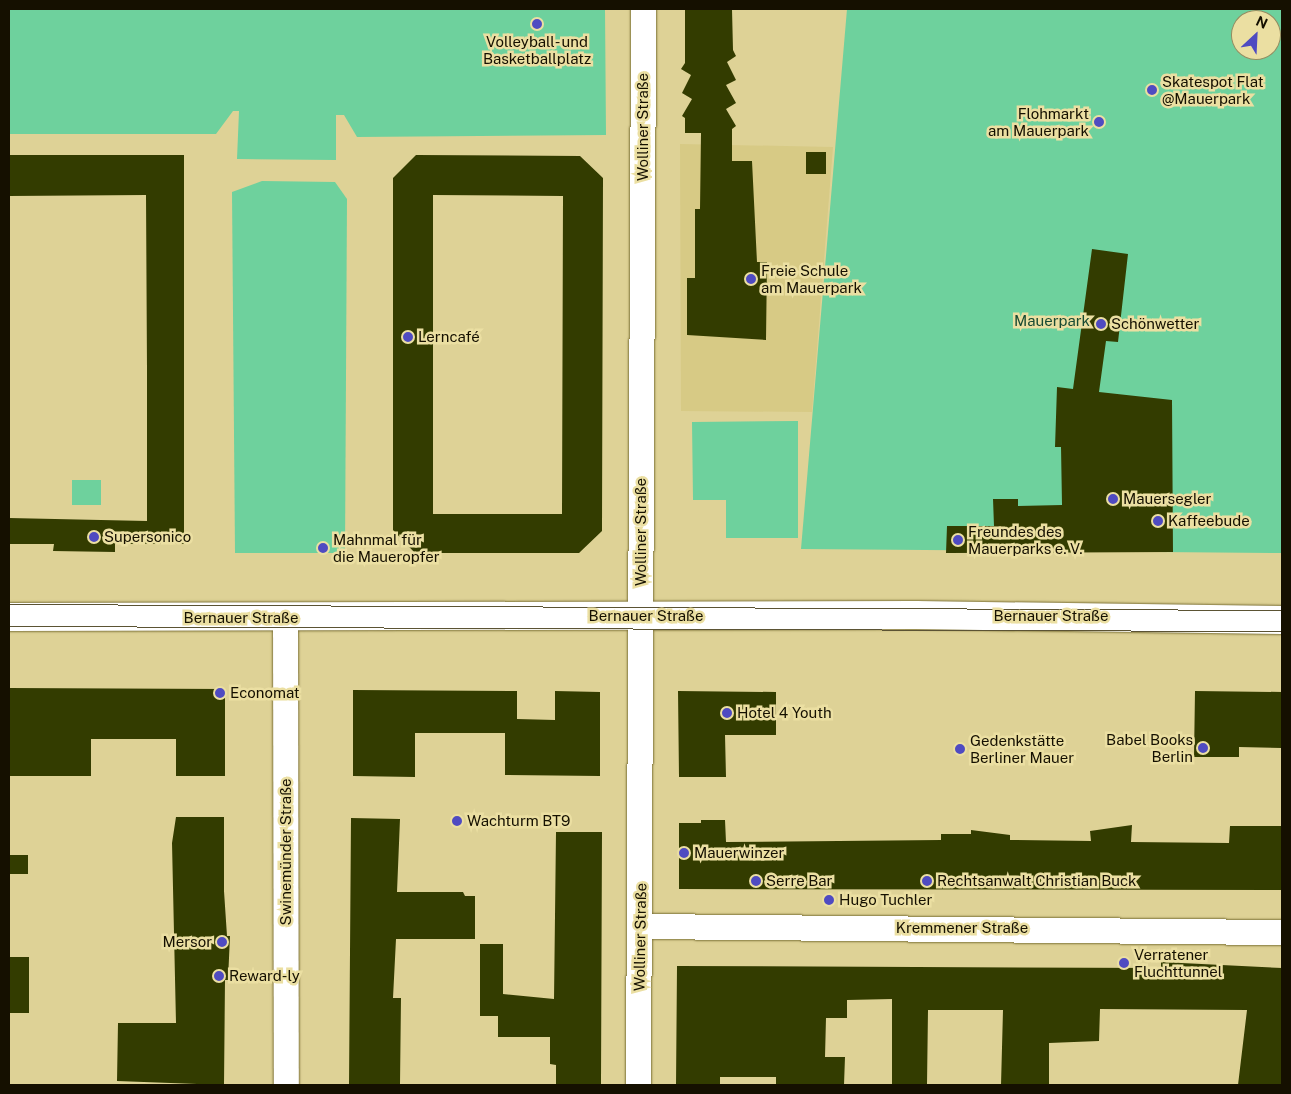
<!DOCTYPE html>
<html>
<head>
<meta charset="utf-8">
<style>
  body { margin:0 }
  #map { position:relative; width:1291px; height:1094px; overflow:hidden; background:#ded296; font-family:"Public Sans",sans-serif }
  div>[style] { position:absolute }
  .built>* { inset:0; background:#d7ca85 }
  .green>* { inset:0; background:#6ed19d; transform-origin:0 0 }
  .building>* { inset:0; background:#333c00; transform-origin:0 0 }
  .roads { filter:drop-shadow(0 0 1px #796e34) drop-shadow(0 0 1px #796e34) }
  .street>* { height:25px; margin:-12.5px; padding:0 12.5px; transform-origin:12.5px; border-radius:12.5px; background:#fff }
  .secondary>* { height:28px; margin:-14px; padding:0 14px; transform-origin:14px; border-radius:14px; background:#fff }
  .tram>* { height:1px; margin:-0.5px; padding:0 0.5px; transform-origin:0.5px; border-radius:0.5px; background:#5b5334 }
  .dots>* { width:14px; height:14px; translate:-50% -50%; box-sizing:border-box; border:2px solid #ebdfa2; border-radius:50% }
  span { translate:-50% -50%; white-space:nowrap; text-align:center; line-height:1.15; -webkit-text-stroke:5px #ebdfa2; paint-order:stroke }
  .poi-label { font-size:15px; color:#151000 }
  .left { translate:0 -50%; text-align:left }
  .right { translate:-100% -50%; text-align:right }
  .street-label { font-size:15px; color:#151000 }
  .park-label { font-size:15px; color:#184a32 }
  .frame { position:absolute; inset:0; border:10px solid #151000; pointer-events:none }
  .north { position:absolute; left:1231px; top:10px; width:50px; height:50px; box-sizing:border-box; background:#ebdfa2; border:1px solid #958c61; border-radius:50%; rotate:25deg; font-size:14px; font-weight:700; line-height:20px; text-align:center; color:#151000 }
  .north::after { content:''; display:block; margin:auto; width:18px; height:22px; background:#4f4bc1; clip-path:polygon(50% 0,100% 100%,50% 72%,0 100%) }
</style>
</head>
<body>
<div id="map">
  <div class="built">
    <div style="clip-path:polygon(680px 144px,833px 147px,812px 412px,681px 411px)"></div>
  </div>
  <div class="green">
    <div style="clip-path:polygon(9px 9px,605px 9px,606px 135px,357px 137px,344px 115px,336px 115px,336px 160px,237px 159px,239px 111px,233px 111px,216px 134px,9px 134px)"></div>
    <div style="clip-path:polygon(evenodd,847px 9px,1282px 9px,1282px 553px,801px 549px,847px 9px,1241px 20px,1271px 20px,1271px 50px,1241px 50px,1241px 20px)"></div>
    <div style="clip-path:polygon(262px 181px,335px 182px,347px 199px,345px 553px,235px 553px,232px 192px)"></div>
    <div style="clip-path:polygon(798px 421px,798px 538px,726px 538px,726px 500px,693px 500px,692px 422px)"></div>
    <div style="left:72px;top:480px;width:29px;height:25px"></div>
  </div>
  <div class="building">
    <div style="clip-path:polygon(685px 9px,732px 9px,733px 50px,736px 56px,727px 62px,736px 80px,726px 85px,736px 103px,726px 109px,736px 126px,732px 129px,732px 161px,752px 161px,757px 262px,767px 262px,766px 340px,687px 335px,687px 278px,695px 278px,695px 209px,700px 209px,701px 133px,685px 133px,685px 118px,682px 116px,692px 99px,682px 93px,691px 75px,681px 69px,685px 63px)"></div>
    <div style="left:806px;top:152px;width:20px;height:22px"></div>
    <div style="clip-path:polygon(9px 155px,184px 155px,184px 544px,115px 544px,115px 552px,53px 551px,54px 544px,9px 544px,9px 518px,147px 521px,147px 370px,146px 195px,9px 196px)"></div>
    <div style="clip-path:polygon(evenodd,416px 155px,580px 156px,603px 178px,602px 531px,579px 553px,415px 553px,393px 530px,393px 178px,416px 155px,433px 195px,563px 196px,562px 514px,433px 514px,433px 195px)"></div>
    <div style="clip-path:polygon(1092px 249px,1128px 254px,1118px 342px,1106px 341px,1099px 392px,1172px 400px,1173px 552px,946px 553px,947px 526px,994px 526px,993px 499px,1018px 499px,1018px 506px,1062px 505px,1061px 447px,1055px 447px,1057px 387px,1073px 389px)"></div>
    <div style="clip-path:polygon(9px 688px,225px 689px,225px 776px,176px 776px,176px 739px,91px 739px,91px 776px,9px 776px)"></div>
    <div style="clip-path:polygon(353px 690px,517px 691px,517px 719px,555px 720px,555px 691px,600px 692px,600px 776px,505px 775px,505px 733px,415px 733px,415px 777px,353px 776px)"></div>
    <div style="clip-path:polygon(678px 691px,776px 692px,776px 735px,725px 735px,726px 777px,679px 777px)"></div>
    <div style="clip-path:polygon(1195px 691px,1282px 692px,1282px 748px,1239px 747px,1239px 757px,1194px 757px)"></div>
    <div style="clip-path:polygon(176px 817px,224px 817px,224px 891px,227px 936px,230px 936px,228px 980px,225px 980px,224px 1085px,117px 1081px,118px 1023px,176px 1023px,172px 843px)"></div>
    <div style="clip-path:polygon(351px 818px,400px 819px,397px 892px,463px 892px,465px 896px,475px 896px,475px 939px,396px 939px,393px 998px,401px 998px,400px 1085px,349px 1085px)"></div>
    <div style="clip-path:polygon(701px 820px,725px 820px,726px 842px,941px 840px,941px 834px,971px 834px,971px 830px,1010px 835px,1010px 840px,1091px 841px,1090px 831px,1132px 825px,1131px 842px,1229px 843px,1230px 826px,1282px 826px,1282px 890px,679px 889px,679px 823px,701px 823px)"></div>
    <div style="clip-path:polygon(556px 832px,602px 832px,601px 1085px,556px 1085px,556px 1065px,550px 1064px,550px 1037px,498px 1037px,498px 1016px,480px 1016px,480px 944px,503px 944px,503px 994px,554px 999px)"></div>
    <div style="left:9px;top:855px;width:19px;height:19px"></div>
    <div style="left:9px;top:957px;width:20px;height:56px"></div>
    <div style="clip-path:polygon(1161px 962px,1282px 968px,1282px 1085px,1238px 1085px,1247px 1010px,1100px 1009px,1099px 1041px,1049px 1043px,1049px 1085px,1001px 1085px,1003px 1010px,928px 1010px,927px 1085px,892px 1085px,892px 999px,847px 1000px,847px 1018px,826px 1018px,825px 1057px,845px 1057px,844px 1085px,776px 1085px,776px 1077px,720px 1077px,720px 1085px,676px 1085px,677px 966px,1161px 968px)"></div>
  </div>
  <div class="roads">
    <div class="street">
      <div style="left:285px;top:618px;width:467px;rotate:89.9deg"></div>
      <div style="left:641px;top:926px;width:641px;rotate:0.54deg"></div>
      <div style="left:638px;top:1085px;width:1076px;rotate:-89.73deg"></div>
    </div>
    <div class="secondary">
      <div style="left:9px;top:617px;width:907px;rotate:-0.13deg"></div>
      <div style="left:916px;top:615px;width:366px;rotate:0.8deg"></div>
    </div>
  </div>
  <div class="tram">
    <div style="left:9px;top:604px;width:1273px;rotate:0.27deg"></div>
    <div style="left:9px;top:626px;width:1273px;rotate:0.23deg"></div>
  </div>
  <div class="dots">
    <div style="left:537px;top:24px;background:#4f4bc1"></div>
    <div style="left:1152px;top:90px;background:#4f4bc1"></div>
    <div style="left:1099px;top:122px;background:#4f4bc1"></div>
    <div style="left:751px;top:279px;background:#4f4bc1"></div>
    <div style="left:1101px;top:324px;background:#4f4bc1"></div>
    <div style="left:408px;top:337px;background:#4f4bc1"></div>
    <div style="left:1113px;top:499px;background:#4f4bc1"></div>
    <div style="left:1158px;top:521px;background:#4f4bc1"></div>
    <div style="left:94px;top:537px;background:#4f4bc1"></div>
    <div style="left:958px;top:540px;background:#4f4bc1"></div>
    <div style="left:323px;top:548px;background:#4f4bc1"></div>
    <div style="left:220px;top:693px;background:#4f4bc1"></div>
    <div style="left:727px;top:713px;background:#4f4bc1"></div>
    <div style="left:1203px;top:748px;background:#4f4bc1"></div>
    <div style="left:960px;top:749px;background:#4f4bc1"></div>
    <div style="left:457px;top:821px;background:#4f4bc1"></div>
    <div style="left:684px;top:853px;background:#4f4bc1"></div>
    <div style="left:756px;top:881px;background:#4f4bc1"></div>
    <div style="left:927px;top:881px;background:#4f4bc1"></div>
    <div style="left:829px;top:900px;background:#4f4bc1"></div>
    <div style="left:222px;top:942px;background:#4f4bc1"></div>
    <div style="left:1124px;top:963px;background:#4f4bc1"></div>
    <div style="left:219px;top:976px;background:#4f4bc1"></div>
  </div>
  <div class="poi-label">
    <span style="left:537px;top:50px">Volleyball- und<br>Basketballplatz</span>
    <span class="left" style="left:1162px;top:90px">Skatespot Flat<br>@Mauerpark</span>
    <span class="right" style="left:1089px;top:122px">Flohmarkt<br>am Mauerpark</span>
    <span class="left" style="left:761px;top:279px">Freie Schule<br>am Mauerpark</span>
    <span class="left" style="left:1111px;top:324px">Schönwetter</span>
    <span class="left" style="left:418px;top:337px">Lerncafé</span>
    <span class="left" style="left:1123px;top:499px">Mauersegler</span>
    <span class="left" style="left:1168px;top:521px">Kaffeebude</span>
    <span class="left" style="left:968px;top:540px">Freundes des<br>Mauerparks e. V.</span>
    <span class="left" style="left:104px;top:537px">Supersonico</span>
    <span class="left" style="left:333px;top:548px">Mahnmal für<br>die Maueropfer</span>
    <span class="left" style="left:230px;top:693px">Economat</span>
    <span class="left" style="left:737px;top:713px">Hotel 4 Youth</span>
    <span class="right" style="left:1193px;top:748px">Babel Books<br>Berlin</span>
    <span class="left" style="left:970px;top:749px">Gedenkstätte<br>Berliner Mauer</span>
    <span class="left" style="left:467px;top:821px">Wachturm BT9</span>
    <span class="left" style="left:694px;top:853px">Mauerwinzer</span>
    <span class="left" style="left:766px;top:881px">Serre Bar</span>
    <span class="left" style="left:937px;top:881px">Rechtsanwalt Christian Buck</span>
    <span class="left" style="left:839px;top:900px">Hugo Tuchler</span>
    <span class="right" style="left:212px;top:942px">Mersor</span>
    <span class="left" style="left:1134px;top:963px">Verratener<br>Fluchttunnel</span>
    <span class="left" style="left:229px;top:976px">Reward-ly</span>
  </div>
  <div class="street-label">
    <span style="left:643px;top:127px;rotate:-90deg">Wolliner Straße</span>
    <span style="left:641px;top:532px;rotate:-90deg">Wolliner Straße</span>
    <span style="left:646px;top:616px">Bernauer Straße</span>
    <span style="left:1051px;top:616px">Bernauer Straße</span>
    <span style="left:241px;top:618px">Bernauer Straße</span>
    <span style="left:286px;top:852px;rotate:-90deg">Swinemünder Straße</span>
    <span style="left:962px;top:928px">Kremmener Straße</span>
    <span style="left:640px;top:937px;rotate:-89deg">Wolliner Straße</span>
  </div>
  <div class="park-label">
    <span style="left:1052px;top:321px">Mauerpark</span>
  </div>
  <div class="frame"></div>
  <div class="north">N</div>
</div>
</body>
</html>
